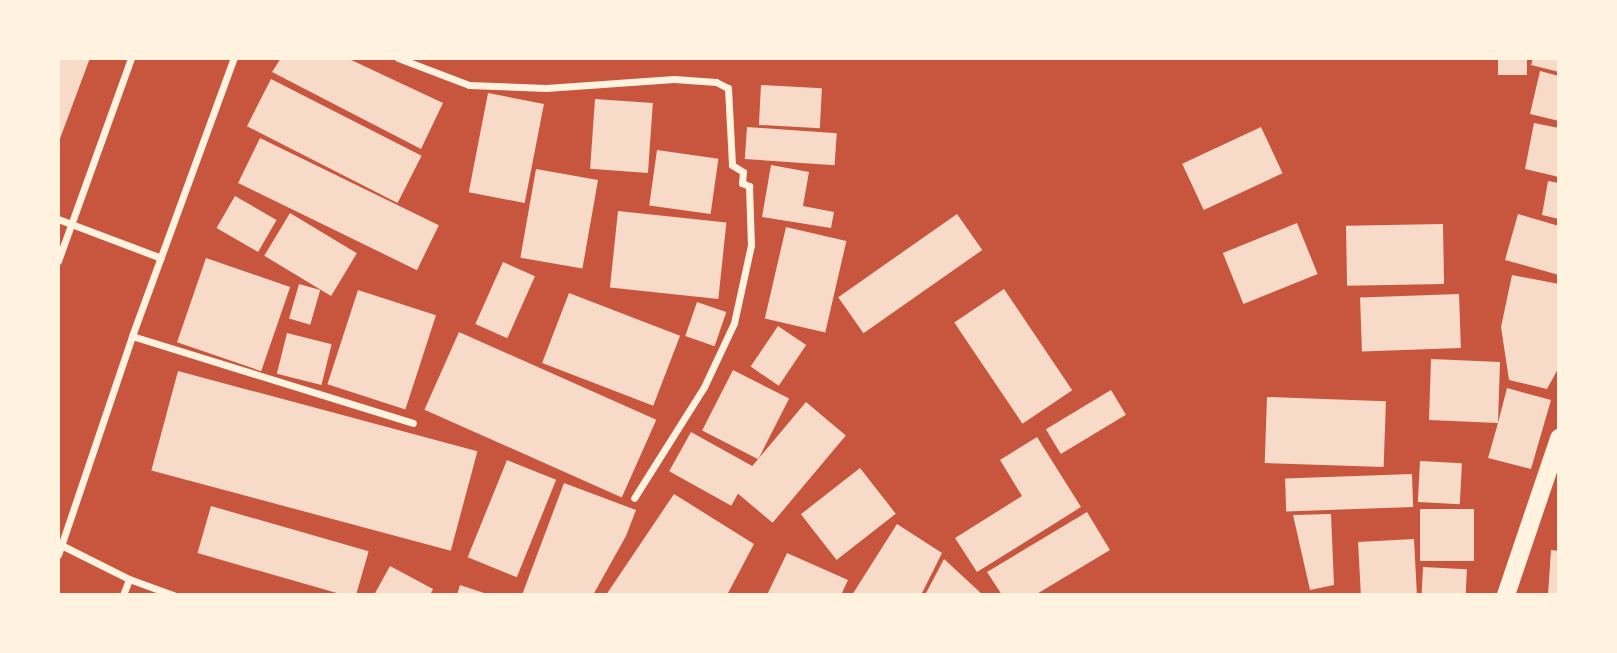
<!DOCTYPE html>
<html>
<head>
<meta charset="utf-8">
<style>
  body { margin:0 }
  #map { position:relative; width:1617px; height:653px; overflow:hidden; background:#c8553d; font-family:"Golos Text",sans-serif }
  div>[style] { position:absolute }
  .building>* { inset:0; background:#f7dbc8; transform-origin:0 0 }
  .minor>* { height:7px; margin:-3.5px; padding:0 3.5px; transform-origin:3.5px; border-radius:3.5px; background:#fff3e0 }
  .primary>* { height:18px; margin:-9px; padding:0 9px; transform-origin:9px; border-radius:9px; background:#fff3e0 }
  span { translate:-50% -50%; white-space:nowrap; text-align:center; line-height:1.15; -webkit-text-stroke:6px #fff3e0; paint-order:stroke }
  .frame { position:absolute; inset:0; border:60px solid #fff3e0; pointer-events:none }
</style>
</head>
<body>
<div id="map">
  <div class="building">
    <div style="clip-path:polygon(58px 58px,90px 58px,58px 144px)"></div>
    <div style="clip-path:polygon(281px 58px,347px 58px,443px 103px,421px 149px,272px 72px)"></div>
    <div style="left:1498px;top:58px;width:29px;height:17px"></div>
    <div style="clip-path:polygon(1533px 58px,1559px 58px,1559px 72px,1531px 65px)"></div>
    <div style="clip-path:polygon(1540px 71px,1559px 76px,1559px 121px,1530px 114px)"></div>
    <div style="left:271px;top:79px;width:169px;height:53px;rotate:27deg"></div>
    <div style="left:761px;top:85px;width:61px;height:40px;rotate:3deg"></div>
    <div style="left:488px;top:93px;width:57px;height:101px;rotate:11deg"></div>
    <div style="left:595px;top:99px;width:58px;height:70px;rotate:4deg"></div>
    <div style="clip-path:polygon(1534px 123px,1559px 128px,1559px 177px,1525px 169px)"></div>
    <div style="left:747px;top:127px;width:90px;height:32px;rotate:4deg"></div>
    <div style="left:1261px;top:127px;width:51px;height:87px;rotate:65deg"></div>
    <div style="left:260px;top:138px;width:199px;height:50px;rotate:26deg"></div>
    <div style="left:657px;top:150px;width:62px;height:56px;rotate:8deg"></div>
    <div style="clip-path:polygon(771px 165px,809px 172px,803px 206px,834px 212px,831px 228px,762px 217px)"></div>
    <div style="left:536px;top:169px;width:63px;height:90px;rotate:10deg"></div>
    <div style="clip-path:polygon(1548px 181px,1559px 183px,1559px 219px,1542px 215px)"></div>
    <div style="left:235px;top:196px;width:48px;height:37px;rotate:30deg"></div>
    <div style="left:618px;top:211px;width:109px;height:77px;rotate:6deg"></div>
    <div style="left:290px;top:213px;width:78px;height:50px;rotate:31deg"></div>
    <div style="left:957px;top:214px;width:44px;height:145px;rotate:55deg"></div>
    <div style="clip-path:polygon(1518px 214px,1559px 226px,1559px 275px,1505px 260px)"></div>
    <div style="left:1297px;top:223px;width:55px;height:80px;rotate:68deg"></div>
    <div style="left:1443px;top:224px;width:60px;height:97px;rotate:89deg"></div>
    <div style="left:786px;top:227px;width:62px;height:94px;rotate:13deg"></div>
    <div style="left:206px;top:258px;width:89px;height:89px;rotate:19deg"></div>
    <div style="left:503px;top:262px;width:35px;height:68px;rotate:24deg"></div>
    <div style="clip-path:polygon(1512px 275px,1559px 284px,1559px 367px,1547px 389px,1509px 380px,1501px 327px)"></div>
    <div style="left:299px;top:284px;width:22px;height:36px;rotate:16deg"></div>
    <div style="left:1004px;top:289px;width:122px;height:60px;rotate:56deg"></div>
    <div style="left:358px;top:290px;width:82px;height:99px;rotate:18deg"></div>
    <div style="left:569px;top:293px;width:119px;height:75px;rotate:21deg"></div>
    <div style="left:1459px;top:294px;width:54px;height:99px;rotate:88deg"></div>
    <div style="left:697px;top:302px;width:31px;height:36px;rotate:19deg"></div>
    <div style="left:778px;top:326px;width:34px;height:49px;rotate:34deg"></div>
    <div style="left:459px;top:332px;width:216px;height:85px;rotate:24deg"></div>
    <div style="left:287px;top:333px;width:46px;height:42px;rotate:14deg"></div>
    <div style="clip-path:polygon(1431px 359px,1500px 362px,1498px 423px,1507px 388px,1551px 400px,1531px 469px,1488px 458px,1498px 423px,1429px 420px)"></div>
    <div style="left:733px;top:370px;width:63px;height:68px;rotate:27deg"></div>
    <div style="left:178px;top:371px;width:310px;height:103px;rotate:15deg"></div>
    <div style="left:1111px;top:390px;width:29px;height:76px;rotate:59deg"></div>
    <div style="left:1267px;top:397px;width:119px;height:66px;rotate:2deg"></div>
    <div style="left:806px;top:402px;width:52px;height:114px;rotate:40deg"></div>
    <div style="left:691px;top:432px;width:71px;height:45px;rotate:29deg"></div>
    <div style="clip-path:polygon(1037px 437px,1081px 507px,977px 572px,955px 538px,1022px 496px,1000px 460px)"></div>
    <div style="left:507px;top:460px;width:53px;height:105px;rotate:22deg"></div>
    <div style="left:1420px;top:461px;width:42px;height:41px;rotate:3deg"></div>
    <div style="left:860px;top:468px;width:58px;height:75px;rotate:52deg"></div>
    <div style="left:1412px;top:474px;width:33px;height:127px;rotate:88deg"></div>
    <div style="clip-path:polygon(564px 483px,636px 510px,626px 536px,593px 595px,522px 595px)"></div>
    <div style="clip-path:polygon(674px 494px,754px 544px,727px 595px,606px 595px)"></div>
    <div style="left:211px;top:506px;width:164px;height:49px;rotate:16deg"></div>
    <div style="left:1474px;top:509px;width:52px;height:54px;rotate:90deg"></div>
    <div style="clip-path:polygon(1087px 512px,1110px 550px,1035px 595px,1002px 595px,987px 572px)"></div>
    <div style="clip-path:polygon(1331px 514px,1334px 585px,1310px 590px,1293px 515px)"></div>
    <div style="clip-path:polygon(897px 524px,942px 553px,921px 595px,852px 595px)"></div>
    <div style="left:1414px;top:539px;width:56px;height:56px;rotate:87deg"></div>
    <div style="clip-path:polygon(1551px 550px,1559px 551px,1559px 595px,1548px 595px)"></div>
    <div style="clip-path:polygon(787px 553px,848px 580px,841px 595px,767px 595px)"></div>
    <div style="clip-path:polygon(944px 559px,983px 595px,925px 595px)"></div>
    <div style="clip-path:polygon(390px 566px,433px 589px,430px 595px,374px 595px)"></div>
    <div style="left:1423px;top:567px;width:44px;height:28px;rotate:3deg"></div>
    <div style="clip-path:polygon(460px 585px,490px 595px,457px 595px)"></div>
  </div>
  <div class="minor">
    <div style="left:398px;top:58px;width:76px;rotate:20.8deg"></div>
    <div style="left:469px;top:85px;width:77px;rotate:2.2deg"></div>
    <div style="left:546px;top:88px;width:128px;rotate:-4deg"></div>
    <div style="left:674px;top:79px;width:42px;rotate:4.1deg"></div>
    <div style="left:716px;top:82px;width:13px;rotate:27deg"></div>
    <div style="left:728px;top:88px;width:77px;rotate:87deg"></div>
    <div style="left:732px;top:165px;width:13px;rotate:32deg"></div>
    <div style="left:743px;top:172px;width:11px;rotate:95deg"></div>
    <div style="left:742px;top:183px;width:8px;rotate:23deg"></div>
    <div style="left:749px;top:186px;width:59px;rotate:88.1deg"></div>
    <div style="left:751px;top:245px;width:80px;rotate:102.3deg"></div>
    <div style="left:734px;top:323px;width:71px;rotate:115.1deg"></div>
    <div style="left:704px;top:387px;width:131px;rotate:122.2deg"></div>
    <div style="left:58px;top:219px;width:110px;rotate:20.7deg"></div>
    <div style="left:58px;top:261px;width:216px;rotate:-70.2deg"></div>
    <div style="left:132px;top:336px;width:294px;rotate:17.2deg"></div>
    <div style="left:59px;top:544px;width:78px;rotate:26.6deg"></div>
    <div style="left:129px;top:579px;width:47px;rotate:20deg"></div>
    <div style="left:58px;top:555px;width:231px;rotate:-71.3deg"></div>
    <div style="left:132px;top:336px;width:296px;rotate:-69.9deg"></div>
    <div style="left:123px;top:595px;width:17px;rotate:-69deg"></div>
  </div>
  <div class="primary">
    <div style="left:1506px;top:595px;width:166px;rotate:-71.3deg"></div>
  </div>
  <div class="frame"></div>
</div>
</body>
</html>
